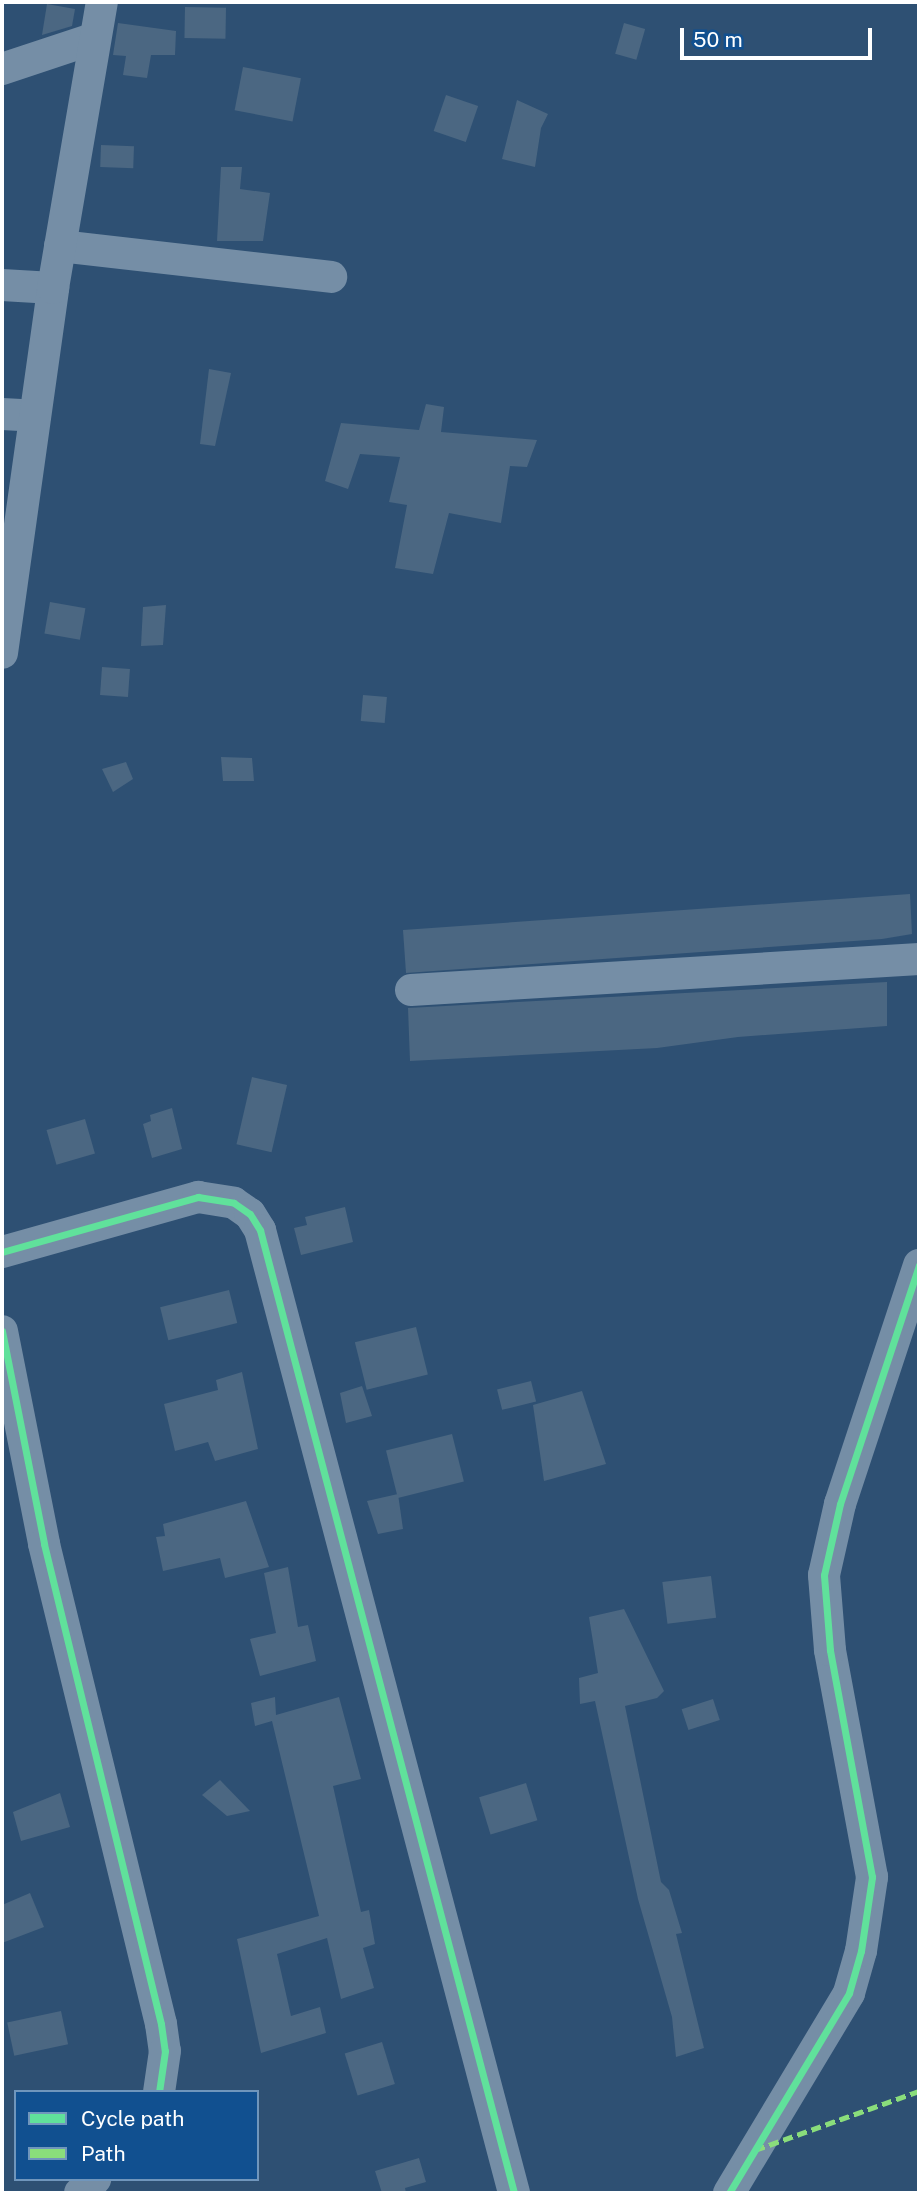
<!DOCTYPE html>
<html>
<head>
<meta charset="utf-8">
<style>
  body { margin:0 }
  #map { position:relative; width:921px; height:2195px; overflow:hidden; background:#2e5073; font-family:"Public Sans",sans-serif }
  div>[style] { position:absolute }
  .building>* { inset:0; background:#4b6782; transform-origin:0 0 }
  .minor>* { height:32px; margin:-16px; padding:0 16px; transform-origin:16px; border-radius:16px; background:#758ea6 }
  .quiet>* { height:5px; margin-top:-2.5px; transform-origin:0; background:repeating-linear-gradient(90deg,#8add7b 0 10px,transparent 0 15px) }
  .cycleway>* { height:7px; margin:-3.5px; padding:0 3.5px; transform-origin:3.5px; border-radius:3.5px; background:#60e19b }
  span { translate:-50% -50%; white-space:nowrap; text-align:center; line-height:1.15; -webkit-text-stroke:5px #115090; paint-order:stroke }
  .frame { position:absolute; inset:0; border:4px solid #fff; pointer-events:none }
  .legend { position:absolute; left:14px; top:2090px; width:245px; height:91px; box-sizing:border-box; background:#115090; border:2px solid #7096bc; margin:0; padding:9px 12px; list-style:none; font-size:21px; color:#fff }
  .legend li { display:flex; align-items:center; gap:14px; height:35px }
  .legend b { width:35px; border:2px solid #7096bc }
  .scale { position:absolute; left:680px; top:28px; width:192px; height:32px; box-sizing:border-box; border:4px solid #fff; border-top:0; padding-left:9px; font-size:21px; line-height:24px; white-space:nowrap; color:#fff; -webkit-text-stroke:5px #115090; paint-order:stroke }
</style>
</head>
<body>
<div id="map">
  <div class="building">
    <div style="clip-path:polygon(47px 4px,75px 9px,72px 26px,42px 35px)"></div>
    <div style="left:185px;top:7px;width:41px;height:31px;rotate:1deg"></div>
    <div style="clip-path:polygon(118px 23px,176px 31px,175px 55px,151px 55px,147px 78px,123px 75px,126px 56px,113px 55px)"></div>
    <div style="left:624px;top:23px;width:22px;height:32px;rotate:16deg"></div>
    <div style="left:243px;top:67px;width:59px;height:44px;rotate:11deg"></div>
    <div style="left:446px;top:95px;width:34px;height:38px;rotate:19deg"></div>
    <div style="clip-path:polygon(517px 100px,548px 114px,541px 128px,535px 167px,502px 159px)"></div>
    <div style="left:101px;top:145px;width:33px;height:22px;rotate:2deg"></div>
    <div style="clip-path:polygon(221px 167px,242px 167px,240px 189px,270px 193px,263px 241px,217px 241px)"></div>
    <div style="clip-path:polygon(209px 369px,231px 373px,215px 446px,200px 444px)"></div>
    <div style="clip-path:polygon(426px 404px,444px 407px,441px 432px,537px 440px,527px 467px,510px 466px,501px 523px,449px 513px,433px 574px,395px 568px,407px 505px,389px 502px,400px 457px,360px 454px,348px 489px,325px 481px,341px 423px,419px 430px)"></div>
    <div style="left:50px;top:602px;width:36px;height:32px;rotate:10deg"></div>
    <div style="clip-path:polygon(166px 605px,163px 645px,141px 646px,143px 607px)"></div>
    <div style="left:102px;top:667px;width:28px;height:28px;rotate:4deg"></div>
    <div style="left:363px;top:695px;width:24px;height:26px;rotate:5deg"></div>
    <div style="clip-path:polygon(221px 757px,252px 758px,254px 781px,223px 781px)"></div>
    <div style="clip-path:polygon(126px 762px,133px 779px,113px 792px,102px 769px)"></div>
    <div style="clip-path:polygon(910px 894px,912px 934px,882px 939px,406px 973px,403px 930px)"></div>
    <div style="clip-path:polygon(887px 982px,887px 1026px,738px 1037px,657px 1048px,410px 1061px,408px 1008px)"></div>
    <div style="left:252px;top:1077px;width:36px;height:69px;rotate:13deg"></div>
    <div style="clip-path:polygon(172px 1108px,182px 1149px,152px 1158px,143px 1124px,151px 1121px,150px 1115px)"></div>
    <div style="left:85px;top:1119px;width:36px;height:40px;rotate:74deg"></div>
    <div style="clip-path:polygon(345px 1207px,353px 1242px,301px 1255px,294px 1228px,307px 1225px,305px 1217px)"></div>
    <div style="left:229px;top:1290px;width:34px;height:71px;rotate:76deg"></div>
    <div style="left:416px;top:1327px;width:49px;height:63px;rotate:76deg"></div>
    <div style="clip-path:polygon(242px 1372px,258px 1449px,215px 1461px,208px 1442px,175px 1451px,164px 1404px,218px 1390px,216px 1380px)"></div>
    <div style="left:531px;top:1381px;width:21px;height:35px;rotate:76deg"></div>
    <div style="clip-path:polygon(362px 1386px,372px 1416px,346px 1423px,340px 1393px)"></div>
    <div style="clip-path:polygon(582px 1391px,606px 1464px,544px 1481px,533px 1405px)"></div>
    <div style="left:452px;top:1434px;width:49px;height:68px;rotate:76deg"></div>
    <div style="clip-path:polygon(398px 1494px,403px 1529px,378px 1534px,367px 1501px)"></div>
    <div style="clip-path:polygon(246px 1501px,269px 1567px,225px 1578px,220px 1558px,163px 1571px,156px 1537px,165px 1536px,163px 1524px)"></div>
    <div style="clip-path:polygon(288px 1567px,298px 1627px,308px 1625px,316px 1661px,260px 1676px,250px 1639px,276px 1633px,264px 1573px)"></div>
    <div style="left:711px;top:1576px;width:42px;height:49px;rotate:83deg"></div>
    <div style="clip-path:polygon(624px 1609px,664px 1691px,657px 1698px,625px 1706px,661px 1882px,669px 1890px,682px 1933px,676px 1934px,704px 2048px,676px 2057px,672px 2017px,638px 1899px,595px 1701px,580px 1704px,579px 1678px,598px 1673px,589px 1617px)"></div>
    <div style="clip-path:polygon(275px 1697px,276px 1715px,339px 1697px,361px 1779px,333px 1786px,361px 1912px,369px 1910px,375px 1944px,363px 1948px,374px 1988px,341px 1999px,327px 1938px,277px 1954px,291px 2016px,320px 2007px,326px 2033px,261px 2053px,237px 1939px,319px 1916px,272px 1721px,255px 1726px,251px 1703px)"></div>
    <div style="left:713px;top:1699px;width:22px;height:33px;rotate:72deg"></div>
    <div style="clip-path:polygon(220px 1780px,250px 1811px,227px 1816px,202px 1795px)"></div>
    <div style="left:526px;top:1783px;width:39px;height:49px;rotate:73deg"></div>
    <div style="clip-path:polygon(60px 1793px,70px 1827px,21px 1841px,13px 1812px)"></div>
    <div style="clip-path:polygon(30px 1893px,44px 1927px,2px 1943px,2px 1905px)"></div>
    <div style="left:61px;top:2011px;width:34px;height:55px;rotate:78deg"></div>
    <div style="left:382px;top:2042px;width:44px;height:39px;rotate:73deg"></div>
    <div style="clip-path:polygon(419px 2158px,426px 2182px,405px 2188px,406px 2193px,382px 2193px,375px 2171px)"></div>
  </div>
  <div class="minor">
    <div style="left:2px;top:69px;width:98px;rotate:-18.4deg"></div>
    <div style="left:60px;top:246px;width:273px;rotate:6.5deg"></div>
    <div style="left:2px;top:285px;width:51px;rotate:3.4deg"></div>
    <div style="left:2px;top:414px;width:33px;rotate:3deg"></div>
    <div style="left:2px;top:653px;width:369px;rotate:-82deg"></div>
    <div style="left:53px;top:288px;width:290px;rotate:-80.3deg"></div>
    <div style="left:411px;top:990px;width:509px;rotate:-3.49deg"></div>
    <div style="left:2px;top:1252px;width:204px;rotate:-15.7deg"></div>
    <div style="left:198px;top:1197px;width:36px;rotate:9deg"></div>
    <div style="left:234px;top:1203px;width:19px;rotate:35deg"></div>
    <div style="left:250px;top:1214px;width:19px;rotate:58deg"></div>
    <div style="left:260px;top:1230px;width:996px;rotate:75.22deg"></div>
    <div style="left:2px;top:1331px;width:217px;rotate:78.8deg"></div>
    <div style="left:44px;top:1544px;width:494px;rotate:76.3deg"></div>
    <div style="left:161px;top:2024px;width:27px;rotate:82deg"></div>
    <div style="left:165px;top:2051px;width:41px;rotate:98.3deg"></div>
    <div style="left:80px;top:2193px;width:21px;rotate:-43deg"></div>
    <div style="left:729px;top:2193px;width:233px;rotate:-59deg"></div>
    <div style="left:849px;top:1993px;width:44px;rotate:-74.1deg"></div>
    <div style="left:861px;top:1951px;width:75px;rotate:-81.5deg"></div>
    <div style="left:872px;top:1877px;width:231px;rotate:-100.5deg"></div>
    <div style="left:830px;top:1650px;width:75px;rotate:-94.6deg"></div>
    <div style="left:824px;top:1575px;width:73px;rotate:-77.3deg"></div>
    <div style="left:840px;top:1504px;width:252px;rotate:-71.7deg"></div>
  </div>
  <div class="quiet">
    <div style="left:755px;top:2150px;width:174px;rotate:-19.8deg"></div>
  </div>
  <div class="cycleway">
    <div style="left:2px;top:1252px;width:204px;rotate:-15.7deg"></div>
    <div style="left:198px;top:1197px;width:36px;rotate:9deg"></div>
    <div style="left:234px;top:1203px;width:19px;rotate:35deg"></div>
    <div style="left:250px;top:1214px;width:19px;rotate:58deg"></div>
    <div style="left:260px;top:1230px;width:996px;rotate:75.22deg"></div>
    <div style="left:2px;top:1331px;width:217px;rotate:78.8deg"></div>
    <div style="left:44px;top:1544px;width:494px;rotate:76.3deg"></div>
    <div style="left:161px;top:2024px;width:27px;rotate:82deg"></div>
    <div style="left:165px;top:2051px;width:41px;rotate:98.3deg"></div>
    <div style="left:729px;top:2193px;width:233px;rotate:-59deg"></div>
    <div style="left:849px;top:1993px;width:44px;rotate:-74.1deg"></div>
    <div style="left:861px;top:1951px;width:75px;rotate:-81.5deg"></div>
    <div style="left:872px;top:1877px;width:231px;rotate:-100.5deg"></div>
    <div style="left:830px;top:1650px;width:75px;rotate:-94.6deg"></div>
    <div style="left:824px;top:1575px;width:73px;rotate:-77.3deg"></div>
    <div style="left:840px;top:1504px;width:252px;rotate:-71.7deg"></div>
  </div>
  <div class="frame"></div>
  <ul class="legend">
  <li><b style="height:9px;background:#60e19b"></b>Cycle path</li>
  <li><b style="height:9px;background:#8add7b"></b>Path</li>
  </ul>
  <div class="scale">50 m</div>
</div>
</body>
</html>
